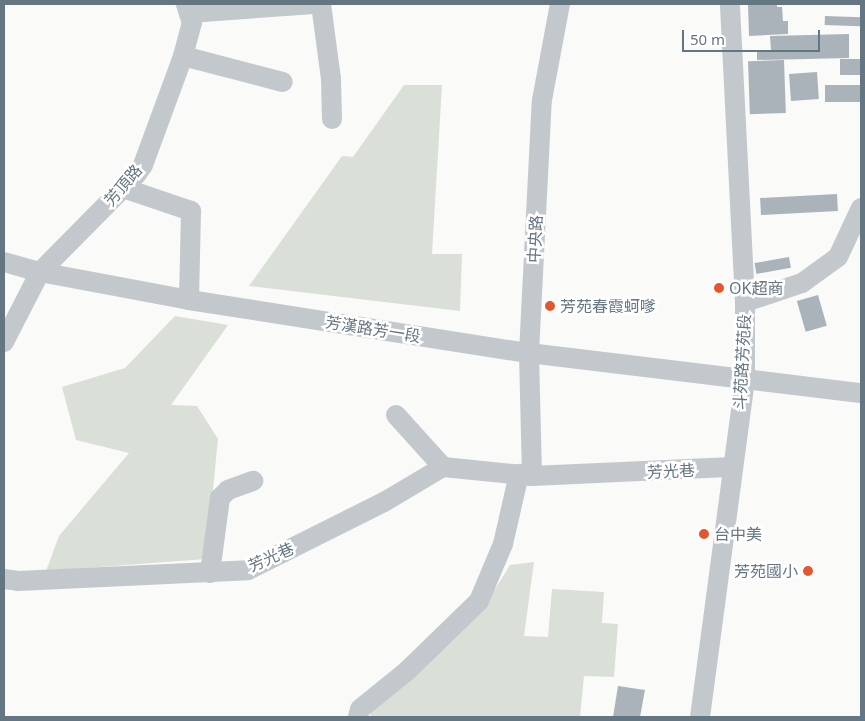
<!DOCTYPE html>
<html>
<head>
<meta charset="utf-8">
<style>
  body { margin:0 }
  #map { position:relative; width:865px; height:721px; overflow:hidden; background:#fafaf8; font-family:"Noto Sans","Noto Sans TC",sans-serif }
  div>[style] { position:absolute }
  .green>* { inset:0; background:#dadfd7 }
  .building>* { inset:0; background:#aab3b9; transform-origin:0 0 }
  .minor>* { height:20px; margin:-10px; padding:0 10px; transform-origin:10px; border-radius:10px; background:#c3c8cc }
  .dots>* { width:14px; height:14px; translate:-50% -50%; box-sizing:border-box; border:2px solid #fff; border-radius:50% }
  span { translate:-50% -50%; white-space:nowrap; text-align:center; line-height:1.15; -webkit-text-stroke:5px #fff; paint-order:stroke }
  .street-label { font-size:16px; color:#657683 }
  .poi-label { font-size:16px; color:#657683 }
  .left { translate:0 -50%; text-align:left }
  .right { translate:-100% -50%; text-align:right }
  .frame { position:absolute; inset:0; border:5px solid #657683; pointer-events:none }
  .scale { position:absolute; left:682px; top:30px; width:138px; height:22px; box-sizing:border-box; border:2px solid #657683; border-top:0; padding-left:6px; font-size:15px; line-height:18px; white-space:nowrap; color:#657683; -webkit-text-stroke:4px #fff; paint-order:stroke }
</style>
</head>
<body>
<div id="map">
  <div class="green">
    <div style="clip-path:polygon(404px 85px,442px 85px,432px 254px,462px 254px,460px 311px,249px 286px,342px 156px,353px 157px)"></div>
    <div style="clip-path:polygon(175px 316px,228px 325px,171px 405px,197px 406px,218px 439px,206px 559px,46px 571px,59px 536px,129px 453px,76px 440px,62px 387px,125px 368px)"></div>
    <div style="clip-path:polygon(534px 562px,524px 636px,548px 637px,552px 589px,604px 592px,602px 623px,618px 624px,614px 677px,584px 676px,580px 717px,370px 717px,371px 710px,481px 612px,510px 565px)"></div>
  </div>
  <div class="building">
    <div style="clip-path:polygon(748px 4px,777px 4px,777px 7px,782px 7px,783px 21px,788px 21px,788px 34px,749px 36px)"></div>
    <div style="left:825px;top:16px;width:36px;height:9px;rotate:2deg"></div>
    <div style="clip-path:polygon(849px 34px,849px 58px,757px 60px,757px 51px,771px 51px,770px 36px)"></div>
    <div style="left:840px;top:59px;width:21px;height:16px"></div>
    <div style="left:784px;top:60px;width:53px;height:36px;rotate:88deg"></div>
    <div style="left:817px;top:72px;width:27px;height:28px;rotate:86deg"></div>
    <div style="left:861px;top:85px;width:17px;height:36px;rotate:90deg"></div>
    <div style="left:837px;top:194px;width:17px;height:77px;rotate:87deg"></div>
    <div style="left:789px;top:257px;width:11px;height:35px;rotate:80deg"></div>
    <div style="left:818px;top:295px;width:32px;height:22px;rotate:74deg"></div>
    <div style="clip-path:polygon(618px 686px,645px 690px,640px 717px,613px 717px)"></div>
  </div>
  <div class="minor">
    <div style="left:321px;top:4px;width:76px;rotate:82.4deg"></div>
    <div style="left:331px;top:79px;width:40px;rotate:88.6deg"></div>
    <div style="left:189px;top:13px;width:125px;rotate:-4.1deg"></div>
    <div style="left:183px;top:56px;width:103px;rotate:14.6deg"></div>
    <div style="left:123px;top:188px;width:72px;rotate:18.7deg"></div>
    <div style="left:191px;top:211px;width:89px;rotate:91.3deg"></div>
    <div style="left:4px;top:262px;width:37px;rotate:16deg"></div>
    <div style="left:40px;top:272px;width:152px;rotate:10.6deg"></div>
    <div style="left:189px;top:300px;width:344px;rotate:8.9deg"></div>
    <div style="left:529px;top:353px;width:334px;rotate:6.9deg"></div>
    <div style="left:745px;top:302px;width:60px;rotate:-18.4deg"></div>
    <div style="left:802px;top:283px;width:44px;rotate:-35.8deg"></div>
    <div style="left:838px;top:257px;width:54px;rotate:-64.9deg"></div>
    <div style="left:4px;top:342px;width:79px;rotate:-62.8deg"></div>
    <div style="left:40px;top:272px;width:136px;rotate:-45.3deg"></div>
    <div style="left:136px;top:175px;width:12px;rotate:-55deg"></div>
    <div style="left:143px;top:165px;width:116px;rotate:-69.8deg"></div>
    <div style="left:183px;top:56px;width:34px;rotate:-75deg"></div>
    <div style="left:192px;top:23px;width:20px;rotate:-108deg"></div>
    <div style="left:396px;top:415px;width:70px;rotate:47.9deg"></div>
    <div style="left:532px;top:476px;width:123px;rotate:-91.4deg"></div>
    <div style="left:529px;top:353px;width:253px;rotate:-87.1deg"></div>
    <div style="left:542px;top:100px;width:98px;rotate:-79.4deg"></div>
    <div style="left:210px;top:573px;width:76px;rotate:-82.4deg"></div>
    <div style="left:220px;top:498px;width:11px;rotate:-45deg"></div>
    <div style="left:228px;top:490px;width:27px;rotate:-20deg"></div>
    <div style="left:4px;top:579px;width:14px;rotate:8deg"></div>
    <div style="left:18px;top:581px;width:230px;rotate:-2.7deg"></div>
    <div style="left:248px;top:570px;width:152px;rotate:-26.6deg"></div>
    <div style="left:384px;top:502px;width:69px;rotate:-30.7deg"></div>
    <div style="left:443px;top:467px;width:89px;rotate:5.8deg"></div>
    <div style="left:532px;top:476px;width:201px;rotate:-2.6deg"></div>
    <div style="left:358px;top:717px;width:8px;rotate:-76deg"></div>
    <div style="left:360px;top:709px;width:60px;rotate:-39deg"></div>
    <div style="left:407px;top:671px;width:100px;rotate:-44.2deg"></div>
    <div style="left:479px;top:601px;width:62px;rotate:-67.2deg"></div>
    <div style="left:503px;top:544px;width:72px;rotate:-77.1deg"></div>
    <div style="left:700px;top:717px;width:341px;rotate:-82.4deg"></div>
    <div style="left:745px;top:379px;width:77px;rotate:-90deg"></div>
    <div style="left:745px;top:302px;width:298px;rotate:-92.9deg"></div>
  </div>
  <div class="dots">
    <div style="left:719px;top:288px;background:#e4572e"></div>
    <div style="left:550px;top:306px;background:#e4572e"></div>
    <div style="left:704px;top:534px;background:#e4572e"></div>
    <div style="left:808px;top:571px;background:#e4572e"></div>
  </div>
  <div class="street-label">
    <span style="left:123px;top:185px;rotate:-49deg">芳頂路</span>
    <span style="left:535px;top:239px;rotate:-87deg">中央路</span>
    <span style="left:373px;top:329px;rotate:9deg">芳漢路芳一段</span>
    <span style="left:742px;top:362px;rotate:-87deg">斗苑路芳苑段</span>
    <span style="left:671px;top:471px;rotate:-3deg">芳光巷</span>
    <span style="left:271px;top:557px;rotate:-24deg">芳光巷</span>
  </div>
  <div class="poi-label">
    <span class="left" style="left:729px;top:288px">OK超商</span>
    <span class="left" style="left:560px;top:306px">芳苑春霞蚵嗲</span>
    <span class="left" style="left:714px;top:534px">台中美</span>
    <span class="right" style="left:798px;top:571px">芳苑國小</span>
  </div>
  <div class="frame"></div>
  <div class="scale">50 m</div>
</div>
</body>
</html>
